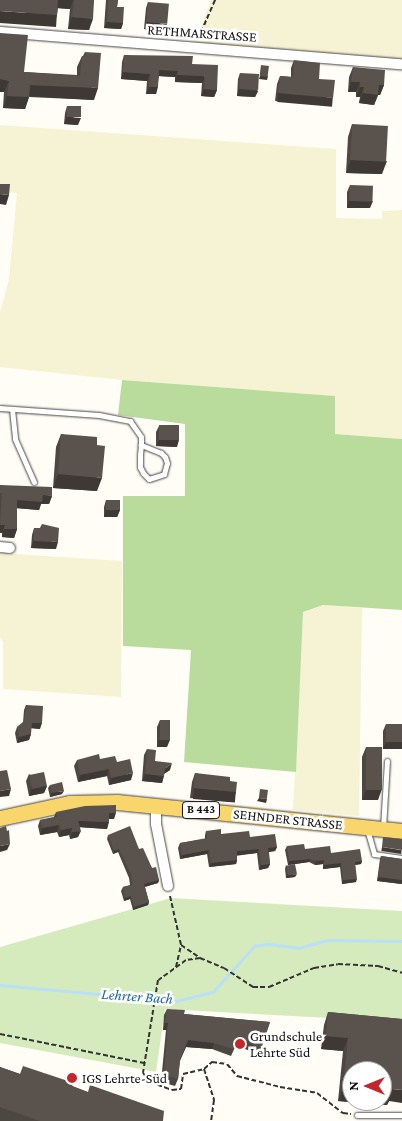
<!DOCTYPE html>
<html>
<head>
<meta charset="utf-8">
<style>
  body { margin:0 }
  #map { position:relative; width:402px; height:1121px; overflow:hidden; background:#fffdf5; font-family:"Crimson Pro",serif }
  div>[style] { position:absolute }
  .farmland>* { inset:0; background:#f6f3d4 }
  .green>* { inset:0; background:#d5ebbd }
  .forest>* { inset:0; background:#b9dc9c }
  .stream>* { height:3px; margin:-1.5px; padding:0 1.5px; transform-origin:1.5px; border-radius:1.5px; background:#b9e0f7 }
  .path>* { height:2px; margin-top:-1px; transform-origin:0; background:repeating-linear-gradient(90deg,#333 0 5px,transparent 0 7.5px) }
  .roads { filter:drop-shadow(0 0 1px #444) drop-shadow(0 0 1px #444) }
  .service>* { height:5px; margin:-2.5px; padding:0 2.5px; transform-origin:2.5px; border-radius:2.5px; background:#fff }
  .minor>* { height:10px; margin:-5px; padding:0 5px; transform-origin:5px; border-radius:5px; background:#fff }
  .primary>* { height:15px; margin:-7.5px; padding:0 7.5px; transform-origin:7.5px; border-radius:7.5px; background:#f9d66b }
  .wall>* { inset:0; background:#4d4742 }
  .shaded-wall>* { inset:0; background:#3f3936; transform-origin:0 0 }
  .building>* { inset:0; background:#5a524d; transform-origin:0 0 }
  .dots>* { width:14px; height:14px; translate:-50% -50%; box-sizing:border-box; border:2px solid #fff; border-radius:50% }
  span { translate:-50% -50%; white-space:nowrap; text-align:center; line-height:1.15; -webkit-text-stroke:5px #fff; paint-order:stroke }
  .shield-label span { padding:1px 4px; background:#fff; border:1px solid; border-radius:4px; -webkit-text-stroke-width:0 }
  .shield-label { font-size:12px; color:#111; font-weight:700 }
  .street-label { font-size:14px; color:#111 }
  .poi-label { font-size:14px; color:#111 }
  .left { translate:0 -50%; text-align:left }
  .water-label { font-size:15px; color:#1768a6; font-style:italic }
  .north { position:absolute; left:342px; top:1061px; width:50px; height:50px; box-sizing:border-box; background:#fff; border:1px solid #a0a0a0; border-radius:50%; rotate:270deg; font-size:14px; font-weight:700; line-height:20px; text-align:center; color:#111 }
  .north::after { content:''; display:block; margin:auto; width:18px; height:22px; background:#c4262e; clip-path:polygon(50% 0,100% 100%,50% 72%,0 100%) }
</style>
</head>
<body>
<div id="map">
  <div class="farmland">
    <div style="clip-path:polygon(211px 0,402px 0,402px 63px,194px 46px)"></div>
    <div style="clip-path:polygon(0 125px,336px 149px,336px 218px,382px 219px,382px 211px,402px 210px,402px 439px,335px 434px,335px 396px,122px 380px,0 367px,0 312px,9px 279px,17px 193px,0 191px)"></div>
    <div style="clip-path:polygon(0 553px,122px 561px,121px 697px,3px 689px,3px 642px,0 637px)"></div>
    <div style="clip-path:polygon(323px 605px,362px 608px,359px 816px,293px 810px,303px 612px)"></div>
  </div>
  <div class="green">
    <div style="clip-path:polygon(171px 898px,402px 911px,402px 1022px,165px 1009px,156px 1072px,0 1043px,0 947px)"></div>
  </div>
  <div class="forest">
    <div style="clip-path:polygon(122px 380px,335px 396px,335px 434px,402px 439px,402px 610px,323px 605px,303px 612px,296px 772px,184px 762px,191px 650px,123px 646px,123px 496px,185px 496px,185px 424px,118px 415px)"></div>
  </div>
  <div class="stream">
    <div style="left:0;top:985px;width:177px;rotate:5.2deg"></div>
    <div style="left:176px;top:1001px;width:38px;rotate:-14deg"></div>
    <div style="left:213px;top:992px;width:62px;rotate:-48.3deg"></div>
    <div style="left:254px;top:946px;width:14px;rotate:-8deg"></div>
    <div style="left:268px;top:944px;width:31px;rotate:7deg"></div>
    <div style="left:299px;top:948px;width:29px;rotate:-16deg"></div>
    <div style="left:327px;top:940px;width:75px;rotate:0.8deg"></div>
  </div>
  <div class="path">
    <div style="left:198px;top:39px;width:43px;rotate:-66.4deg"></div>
    <div style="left:170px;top:896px;width:50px;rotate:77.3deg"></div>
    <div style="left:181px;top:945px;width:23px;rotate:34deg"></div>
    <div style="left:200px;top:958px;width:26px;rotate:23deg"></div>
    <div style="left:224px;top:968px;width:35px;rotate:33deg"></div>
    <div style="left:253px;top:987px;width:16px"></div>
    <div style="left:269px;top:987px;width:49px;rotate:-22.9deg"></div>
    <div style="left:314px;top:968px;width:24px;rotate:-9deg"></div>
    <div style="left:338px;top:964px;width:40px;rotate:2.9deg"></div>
    <div style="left:378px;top:966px;width:25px;rotate:16deg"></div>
    <div style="left:200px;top:958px;width:14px;rotate:172deg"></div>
    <div style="left:186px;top:960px;width:34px;rotate:144deg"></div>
    <div style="left:158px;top:980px;width:94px;rotate:99.2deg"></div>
    <div style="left:143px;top:1073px;width:11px;rotate:52deg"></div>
    <div style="left:150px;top:1082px;width:23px;rotate:20deg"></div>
    <div style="left:172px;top:1090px;width:9px;rotate:-6deg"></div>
    <div style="left:181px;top:1089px;width:15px;rotate:-82deg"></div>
    <div style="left:183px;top:1074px;width:22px;rotate:-13deg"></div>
    <div style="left:204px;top:1069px;width:33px;rotate:72deg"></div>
    <div style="left:214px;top:1100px;width:21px;rotate:98deg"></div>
    <div style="left:176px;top:967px;width:23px;rotate:-77deg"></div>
    <div style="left:0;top:1034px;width:147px;rotate:11.4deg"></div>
    <div style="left:204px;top:1069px;width:11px;rotate:-41deg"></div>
    <div style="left:212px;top:1062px;width:15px;rotate:8deg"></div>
    <div style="left:227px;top:1064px;width:16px;rotate:50deg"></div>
    <div style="left:237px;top:1076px;width:44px;rotate:14.3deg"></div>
    <div style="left:280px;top:1087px;width:37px;rotate:9deg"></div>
    <div style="left:317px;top:1093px;width:33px;rotate:38deg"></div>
    <div style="left:343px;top:1113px;width:8px;rotate:7deg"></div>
  </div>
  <div class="roads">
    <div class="service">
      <div style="left:0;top:408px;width:99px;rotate:4deg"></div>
      <div style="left:99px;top:415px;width:32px;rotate:11deg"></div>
      <div style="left:130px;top:421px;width:19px;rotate:55deg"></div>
      <div style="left:141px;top:437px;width:8px;rotate:90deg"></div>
      <div style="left:141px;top:445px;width:10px;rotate:96deg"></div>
      <div style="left:140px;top:455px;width:12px;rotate:90deg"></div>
      <div style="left:140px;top:467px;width:7px;rotate:63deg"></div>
      <div style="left:143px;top:473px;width:8px;rotate:45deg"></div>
      <div style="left:149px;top:479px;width:16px;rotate:-18deg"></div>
      <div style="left:164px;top:474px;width:11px;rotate:-75deg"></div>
      <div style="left:167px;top:463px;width:6px;rotate:-108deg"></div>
      <div style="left:165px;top:457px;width:6px;rotate:-135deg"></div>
      <div style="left:161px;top:453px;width:22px;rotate:-158deg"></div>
      <div style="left:12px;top:409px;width:30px;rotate:84deg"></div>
      <div style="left:15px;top:439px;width:47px;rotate:66.2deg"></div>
      <div style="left:383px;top:828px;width:67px;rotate:-86.6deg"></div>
      <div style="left:367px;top:829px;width:26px;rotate:74deg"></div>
      <div style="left:374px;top:854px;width:28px;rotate:8deg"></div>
      <div style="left:357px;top:1115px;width:45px"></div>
    </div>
    <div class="minor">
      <div style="left:0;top:32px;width:403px;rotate:4.6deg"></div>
      <div style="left:0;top:547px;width:10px;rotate:6deg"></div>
      <div style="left:156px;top:806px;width:18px;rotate:90deg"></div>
      <div style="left:156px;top:824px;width:63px;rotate:79deg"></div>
    </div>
    <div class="primary">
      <div style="left:0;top:818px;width:72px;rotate:-12.1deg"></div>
      <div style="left:70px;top:803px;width:47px;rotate:-1.2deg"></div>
      <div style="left:117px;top:802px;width:286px;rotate:5.8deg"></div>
    </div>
  </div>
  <div class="wall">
    <div style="clip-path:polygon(0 0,94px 0,89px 30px,68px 29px,70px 9px,58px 8px,57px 15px,53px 26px)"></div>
    <div style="clip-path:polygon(106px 0,118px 0,117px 7px,123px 23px,121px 29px,104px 28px)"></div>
    <div style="clip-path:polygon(148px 2px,164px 31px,144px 29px,146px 8px)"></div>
    <div style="clip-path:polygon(0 33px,24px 72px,77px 75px,77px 67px,82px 56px,83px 56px,85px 52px,94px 100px,29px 97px,25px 109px,3px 108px,4px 92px,0 92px)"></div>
    <div style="clip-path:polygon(124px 55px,192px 64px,217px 90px,214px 97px,201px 96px,202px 83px,175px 82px,175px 77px,159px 76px,156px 94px,146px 94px,147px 81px,121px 79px,122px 62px)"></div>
    <div style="clip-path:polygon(294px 60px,319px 79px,330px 106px,275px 101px,277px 84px,280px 76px,291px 77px,291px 68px)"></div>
    <div style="clip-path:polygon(353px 67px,384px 85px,380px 95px,378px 95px,374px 105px,359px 103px,360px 97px,356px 97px,356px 92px,348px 92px,349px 77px)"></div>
    <div style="clip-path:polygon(240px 73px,258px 91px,255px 97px,237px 96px,238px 79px)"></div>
    <div style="clip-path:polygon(67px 106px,78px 125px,64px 124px,65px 113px)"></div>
    <div style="clip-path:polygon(352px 124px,382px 174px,346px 173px,348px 137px)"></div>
    <div style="clip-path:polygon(350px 185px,370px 208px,347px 208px,347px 192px)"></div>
    <div style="clip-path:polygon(159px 426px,177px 447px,156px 446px,156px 432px)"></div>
    <div style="clip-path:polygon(61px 434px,97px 445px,97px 491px,53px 488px,56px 447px)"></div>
    <div style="clip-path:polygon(0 485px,52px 496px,49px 504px,41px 504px,39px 510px,17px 508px,17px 529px,14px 538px,2px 537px,2px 533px,0 533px)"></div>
    <div style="clip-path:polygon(106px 500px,120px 510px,117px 517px,104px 517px,104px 507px)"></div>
    <div style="clip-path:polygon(42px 524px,56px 549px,31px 548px,32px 535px,34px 528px,40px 528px)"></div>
    <div style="clip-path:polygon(26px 705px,40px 729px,31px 728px,31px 734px,29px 740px,17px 743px,15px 733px,17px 727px,23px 723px,24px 710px)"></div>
    <div style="clip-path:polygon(160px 720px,167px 747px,157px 747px,157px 727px)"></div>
    <div style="clip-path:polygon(386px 724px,402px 749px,383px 749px,383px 731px)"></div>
    <div style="clip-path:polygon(366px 747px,378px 800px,362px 800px,362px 757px)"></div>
    <div style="clip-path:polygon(147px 749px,155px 761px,170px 770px,164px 774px,162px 783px,142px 781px,144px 755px)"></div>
    <div style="clip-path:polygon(100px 759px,117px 762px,131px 780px,109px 785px,107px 776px,78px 782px,74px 766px,77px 760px)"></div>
    <div style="clip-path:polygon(195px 773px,230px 781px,236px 792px,232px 802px,190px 798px,192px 782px)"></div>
    <div style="clip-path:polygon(29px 774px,47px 786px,44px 793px,29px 796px,26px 781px)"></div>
    <div style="clip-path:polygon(50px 785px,62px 794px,50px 797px,48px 788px)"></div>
    <div style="clip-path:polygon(56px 812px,114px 819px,109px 819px,107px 829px,80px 827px,78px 837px,70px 839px,69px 835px,59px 837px,57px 832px,40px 835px,38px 826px,40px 820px,54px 817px)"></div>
    <div style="clip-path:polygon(206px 831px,221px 834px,250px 837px,277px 847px,275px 851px,269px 852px,270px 864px,268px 868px,259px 870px,257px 853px,237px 855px,237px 860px,236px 864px,209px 867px,207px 854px,180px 859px,178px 848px,180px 843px,205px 839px,205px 835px)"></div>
    <div style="clip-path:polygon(108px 835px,139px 849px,152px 868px,159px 880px,158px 883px,145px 887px,149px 902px,148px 905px,133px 910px,130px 899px,124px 901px,121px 891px,123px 887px,130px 885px,129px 878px,118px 852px,113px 854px,107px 839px)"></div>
    <div style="clip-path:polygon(287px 846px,331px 853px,362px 861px,361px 864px,355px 865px,356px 882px,342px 884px,340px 867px,323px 869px,323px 864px,315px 865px,309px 862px,288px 865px,285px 850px)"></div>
    <div style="clip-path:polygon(381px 856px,402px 859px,402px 884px,377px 881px,380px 859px)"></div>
    <div style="clip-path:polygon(286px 865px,295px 877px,286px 878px,285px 869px)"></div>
    <div style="clip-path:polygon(167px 1009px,184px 1014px,270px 1022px,259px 1055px,236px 1045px,231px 1056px,212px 1049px,186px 1047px,180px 1061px,178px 1079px,175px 1086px,161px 1082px,166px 1030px,163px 1030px,164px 1015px)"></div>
    <div style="clip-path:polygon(328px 1012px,402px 1019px,389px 1101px,387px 1105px,338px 1101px,343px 1051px,321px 1049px,324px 1025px)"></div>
    <div style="clip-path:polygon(0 1067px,20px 1074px,72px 1086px,163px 1121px,0 1121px)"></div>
  </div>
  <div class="shaded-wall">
    <div style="clip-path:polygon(57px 0,73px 0,70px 9px,55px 8px)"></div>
    <div style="left:0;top:11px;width:57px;height:12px;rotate:4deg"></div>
    <div style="clip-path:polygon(72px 17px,93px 19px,89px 30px,68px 29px)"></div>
    <div style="clip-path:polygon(107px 22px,123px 23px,121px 29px,104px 28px)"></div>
    <div style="clip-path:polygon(147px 22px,167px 24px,164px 31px,144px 29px)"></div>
    <div style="clip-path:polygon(159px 70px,178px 71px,175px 77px,157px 76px)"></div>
    <div style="clip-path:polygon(123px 72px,150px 74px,147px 81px,121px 79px)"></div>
    <div style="clip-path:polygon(177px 75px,205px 76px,202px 83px,175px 82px)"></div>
    <div style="clip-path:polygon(260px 76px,268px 76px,267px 80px,259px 79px)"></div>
    <div style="clip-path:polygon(0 79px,9px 81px,4px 92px,0 92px)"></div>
    <div style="clip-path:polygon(351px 82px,360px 82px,356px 92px,348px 92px)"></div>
    <div style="clip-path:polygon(30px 85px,98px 88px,94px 100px,26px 96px)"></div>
    <div style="clip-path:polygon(379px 85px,384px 85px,380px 95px,378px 95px,374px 105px,359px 103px,363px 93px)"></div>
    <div style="clip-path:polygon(149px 87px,158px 87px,156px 94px,146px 94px)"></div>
    <div style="clip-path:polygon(360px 87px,364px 87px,360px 97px,356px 97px)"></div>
    <div style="clip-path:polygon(204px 89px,217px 90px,214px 97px,201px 96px)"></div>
    <div style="clip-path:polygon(239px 89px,258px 91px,255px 97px,237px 96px)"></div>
    <div style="left:278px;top:93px;width:55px;height:9px;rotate:5deg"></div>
    <div style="clip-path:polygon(7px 96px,29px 97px,25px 109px,3px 108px)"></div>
    <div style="clip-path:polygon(67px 117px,81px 118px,78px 125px,64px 124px)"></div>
    <div style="clip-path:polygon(351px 160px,387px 161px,382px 174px,346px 173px)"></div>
    <div style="clip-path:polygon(0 194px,9px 195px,6px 205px,0 204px)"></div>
    <div style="clip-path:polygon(349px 201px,373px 201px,370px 208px,347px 208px)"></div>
    <div style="clip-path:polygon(159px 440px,179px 440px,177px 447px,156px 446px)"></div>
    <div style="clip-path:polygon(58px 474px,102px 478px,97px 491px,53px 488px)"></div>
    <div style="clip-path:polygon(43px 495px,52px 496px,49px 504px,41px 504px,39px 510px,14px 508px,17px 500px)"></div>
    <div style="clip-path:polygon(106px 510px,120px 510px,117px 517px,104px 517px)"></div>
    <div style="clip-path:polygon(0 525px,5px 525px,2px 533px,0 533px)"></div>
    <div style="clip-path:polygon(4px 529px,17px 529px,14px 538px,2px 537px)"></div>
    <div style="clip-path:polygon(34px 541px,58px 542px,56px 549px,31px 548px)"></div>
    <div style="clip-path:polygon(32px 723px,42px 723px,40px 729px,30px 728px)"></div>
    <div style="clip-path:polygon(31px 734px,29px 740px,17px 743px,19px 737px)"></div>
    <div style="clip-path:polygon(159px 740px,170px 740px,167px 747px,157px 747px)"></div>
    <div style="clip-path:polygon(386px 742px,402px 742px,402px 749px,383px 749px)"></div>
    <div style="clip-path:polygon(172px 763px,170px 770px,162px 775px,165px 769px)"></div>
    <div style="clip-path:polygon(109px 769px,107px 776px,78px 782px,80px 775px)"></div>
    <div style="clip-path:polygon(133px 773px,131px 780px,109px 785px,111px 778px)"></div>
    <div style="clip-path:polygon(145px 774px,164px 776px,162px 783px,142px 781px)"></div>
    <div style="clip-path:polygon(47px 786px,44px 793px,29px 796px,31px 789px)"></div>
    <div style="left:194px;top:788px;width:42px;height:11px;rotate:5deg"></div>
    <div style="clip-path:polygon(11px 789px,9px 796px,0 797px,0 791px)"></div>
    <div style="clip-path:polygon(382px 789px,378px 800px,362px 800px,366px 790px)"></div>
    <div style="clip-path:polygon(64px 791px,62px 794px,50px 797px,51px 793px)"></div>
    <div style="clip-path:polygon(259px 798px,267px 799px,266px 803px,257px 801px)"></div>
    <div style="clip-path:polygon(109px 813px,116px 813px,114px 819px,106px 819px)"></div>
    <div style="clip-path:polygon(78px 821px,109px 822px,107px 829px,76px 827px)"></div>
    <div style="clip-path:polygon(59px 825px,57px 832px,40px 835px,42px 828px)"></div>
    <div style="clip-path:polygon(72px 828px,69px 835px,59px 837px,61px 830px)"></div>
    <div style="clip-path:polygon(81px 831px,78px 837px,70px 839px,72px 832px)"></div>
    <div style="clip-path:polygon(10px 844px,7px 850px,0 852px,0 846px)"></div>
    <div style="clip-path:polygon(277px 847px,275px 851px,267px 852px,268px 848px)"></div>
    <div style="left:382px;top:847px;width:20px;height:4px;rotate:9deg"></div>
    <div style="clip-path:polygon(119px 849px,118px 852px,113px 854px,114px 851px)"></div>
    <div style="clip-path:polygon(259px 849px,257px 853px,235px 856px,237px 851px)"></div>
    <div style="clip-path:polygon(209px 850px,207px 854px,180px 859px,182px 855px)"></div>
    <div style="clip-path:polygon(310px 859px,309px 862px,288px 865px,289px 861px)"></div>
    <div style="clip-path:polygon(237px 860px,236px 864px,209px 867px,211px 863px)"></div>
    <div style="clip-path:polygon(324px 860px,323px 864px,315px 865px,316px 861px)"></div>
    <div style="clip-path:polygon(362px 861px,361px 864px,354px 865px,355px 862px)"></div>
    <div style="clip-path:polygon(341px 863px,340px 867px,323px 869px,324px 865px)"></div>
    <div style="clip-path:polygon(270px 864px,268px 868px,259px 870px,261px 865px)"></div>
    <div style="clip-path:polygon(297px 874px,295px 877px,286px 878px,287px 875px)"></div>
    <div style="left:378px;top:877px;width:24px;height:4px;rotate:7deg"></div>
    <div style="clip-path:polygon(357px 879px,356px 882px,342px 884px,343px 880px)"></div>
    <div style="clip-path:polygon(159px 880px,158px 883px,143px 887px,144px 884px)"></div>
    <div style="clip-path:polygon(131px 896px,130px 899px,124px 901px,125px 898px)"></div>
    <div style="clip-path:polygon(149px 902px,148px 905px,133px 910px,134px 907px)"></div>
    <div style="clip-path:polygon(165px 1023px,168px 1023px,166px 1030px,163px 1030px)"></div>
    <div style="clip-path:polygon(326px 1036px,348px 1038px,343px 1051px,321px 1049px)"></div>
    <div style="clip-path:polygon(188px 1040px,214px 1043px,212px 1049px,186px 1047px,177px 1066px)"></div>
    <div style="clip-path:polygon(343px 1089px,352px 1090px,352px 1101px,382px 1101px,382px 1092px,392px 1089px,402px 1090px,402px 1103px,389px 1101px,387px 1105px,338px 1101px)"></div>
  </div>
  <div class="building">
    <div style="clip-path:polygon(0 0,58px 0,57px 15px,0 11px)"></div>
    <div style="clip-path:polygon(74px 0,94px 0,93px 19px,72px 17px)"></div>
    <div style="clip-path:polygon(108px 0,118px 0,117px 7px,124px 7px,123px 23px,107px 22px)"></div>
    <div style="left:148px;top:2px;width:21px;height:20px;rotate:5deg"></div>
    <div style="clip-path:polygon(0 33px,28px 35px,24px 72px,80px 76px,82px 56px,85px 56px,85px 52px,101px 53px,98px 88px,30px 85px,29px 97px,7px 96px,9px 81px,0 79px)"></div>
    <div style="clip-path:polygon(124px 55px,193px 56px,192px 64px,218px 65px,217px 90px,204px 89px,205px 76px,177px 75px,178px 71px,159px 70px,158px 87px,149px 87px,150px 74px,123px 72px)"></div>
    <div style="clip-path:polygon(294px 60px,320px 63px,319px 79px,335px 80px,333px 98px,278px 93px,280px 76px,293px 77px)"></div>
    <div style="left:261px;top:65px;width:8px;height:11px;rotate:7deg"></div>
    <div style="clip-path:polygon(353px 67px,385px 70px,384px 85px,379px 85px,378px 95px,363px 93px,364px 87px,360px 87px,360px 82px,351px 82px)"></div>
    <div style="left:240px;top:73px;width:19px;height:16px;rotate:3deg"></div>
    <div style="left:67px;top:106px;width:14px;height:11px"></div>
    <div style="left:352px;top:124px;width:36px;height:36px;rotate:3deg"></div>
    <div style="clip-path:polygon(0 184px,10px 184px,9px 195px,0 194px)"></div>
    <div style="left:350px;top:185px;width:23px;height:16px;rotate:2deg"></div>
    <div style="left:179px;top:425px;width:15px;height:20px;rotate:90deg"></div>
    <div style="clip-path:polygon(61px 434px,97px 437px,97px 445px,105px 446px,102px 478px,58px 474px)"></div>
    <div style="clip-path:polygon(0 485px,52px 487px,52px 496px,43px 495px,42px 502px,17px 500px,17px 529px,4px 529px,5px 525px,0 525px,2px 493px,0 493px)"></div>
    <div style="left:106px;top:500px;width:14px;height:10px"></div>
    <div style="clip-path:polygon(42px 524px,59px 528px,58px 542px,34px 541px,34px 528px,42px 528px)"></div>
    <div style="clip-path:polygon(26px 705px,43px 706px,42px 723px,32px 723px,31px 734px,19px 737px,17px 727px,24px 721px)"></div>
    <div style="left:160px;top:720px;width:10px;height:20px"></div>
    <div style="left:386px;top:724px;width:16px;height:18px"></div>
    <div style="left:366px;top:747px;width:16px;height:43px"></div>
    <div style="clip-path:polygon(147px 749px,156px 750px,155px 761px,172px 763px,165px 769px,164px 776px,145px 774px)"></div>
    <div style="clip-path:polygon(99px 754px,100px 759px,115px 756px,117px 762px,130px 759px,133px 773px,111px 778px,109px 769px,80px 775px,77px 760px)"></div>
    <div style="clip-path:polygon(7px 770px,11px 789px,0 791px,0 771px)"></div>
    <div style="left:44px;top:772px;width:14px;height:15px;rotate:78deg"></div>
    <div style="clip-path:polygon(195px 773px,230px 777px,230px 781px,237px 782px,236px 792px,194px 788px)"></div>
    <div style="clip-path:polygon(62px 782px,64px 791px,51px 793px,50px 785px)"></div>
    <div style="left:260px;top:789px;width:8px;height:9px;rotate:7deg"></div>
    <div style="clip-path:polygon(116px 805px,116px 813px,109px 813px,109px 822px,78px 821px,81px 831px,72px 832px,72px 828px,61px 830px,59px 825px,42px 828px,40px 820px,57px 817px,56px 812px,85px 806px)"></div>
    <div style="clip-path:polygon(6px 826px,7px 831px,9px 830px,10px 844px,0 846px,0 828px)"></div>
    <div style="clip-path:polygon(130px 826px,139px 849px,143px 848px,152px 868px,156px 867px,159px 880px,144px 884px,149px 902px,134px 907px,131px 896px,125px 898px,123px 887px,132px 885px,131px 874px,119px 849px,114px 851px,108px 835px)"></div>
    <div style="clip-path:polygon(221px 829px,221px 834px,249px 831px,250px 837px,275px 834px,277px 847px,268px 848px,270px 864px,261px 865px,259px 849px,237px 851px,237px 860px,211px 863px,209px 850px,182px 855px,180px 843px,207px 838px,206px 831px)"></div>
    <div style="clip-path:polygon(383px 837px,402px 839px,402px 850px,382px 847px)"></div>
    <div style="clip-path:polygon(304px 844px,305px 849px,330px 846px,331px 853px,360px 849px,362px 861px,355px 862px,357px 879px,343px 880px,341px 863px,324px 865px,324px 860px,316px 861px,310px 859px,289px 861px,287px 846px)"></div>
    <div style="clip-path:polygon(381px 856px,402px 859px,402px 880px,378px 877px)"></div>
    <div style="left:295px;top:864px;width:10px;height:9px;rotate:79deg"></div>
    <div style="clip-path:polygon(167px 1009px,185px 1010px,184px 1014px,270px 1022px,261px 1048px,239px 1038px,233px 1049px,214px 1043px,188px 1040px,180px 1059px,178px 1079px,164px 1075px,168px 1023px,165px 1023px)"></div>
    <div style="clip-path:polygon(328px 1012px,402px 1019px,402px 1090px,392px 1089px,392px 1093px,382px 1092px,382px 1071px,352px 1071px,352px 1090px,343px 1089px,348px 1038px,326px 1036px)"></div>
    <div style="clip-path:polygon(23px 1066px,74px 1083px,72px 1086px,88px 1092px,90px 1085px,164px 1111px,163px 1121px,40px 1121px,0 1107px,0 1067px,20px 1074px)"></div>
  </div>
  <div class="dots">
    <div style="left:240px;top:1044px;background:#c4262e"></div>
    <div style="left:72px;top:1078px;background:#c4262e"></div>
  </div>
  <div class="shield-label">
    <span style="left:201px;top:810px">B 443</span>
  </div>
  <div class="street-label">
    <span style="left:202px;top:33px;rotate:4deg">RETHMARSTRASSE</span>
    <span style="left:288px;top:819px;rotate:6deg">SEHNDER STRASSE</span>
  </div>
  <div class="poi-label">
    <span class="left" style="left:250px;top:1044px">Grundschule<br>Lehrte Süd</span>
    <span class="left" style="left:82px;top:1078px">IGS Lehrte-Süd</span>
  </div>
  <div class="water-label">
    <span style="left:137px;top:997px;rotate:4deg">Lehrter Bach</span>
  </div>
  <div class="north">N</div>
</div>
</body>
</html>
